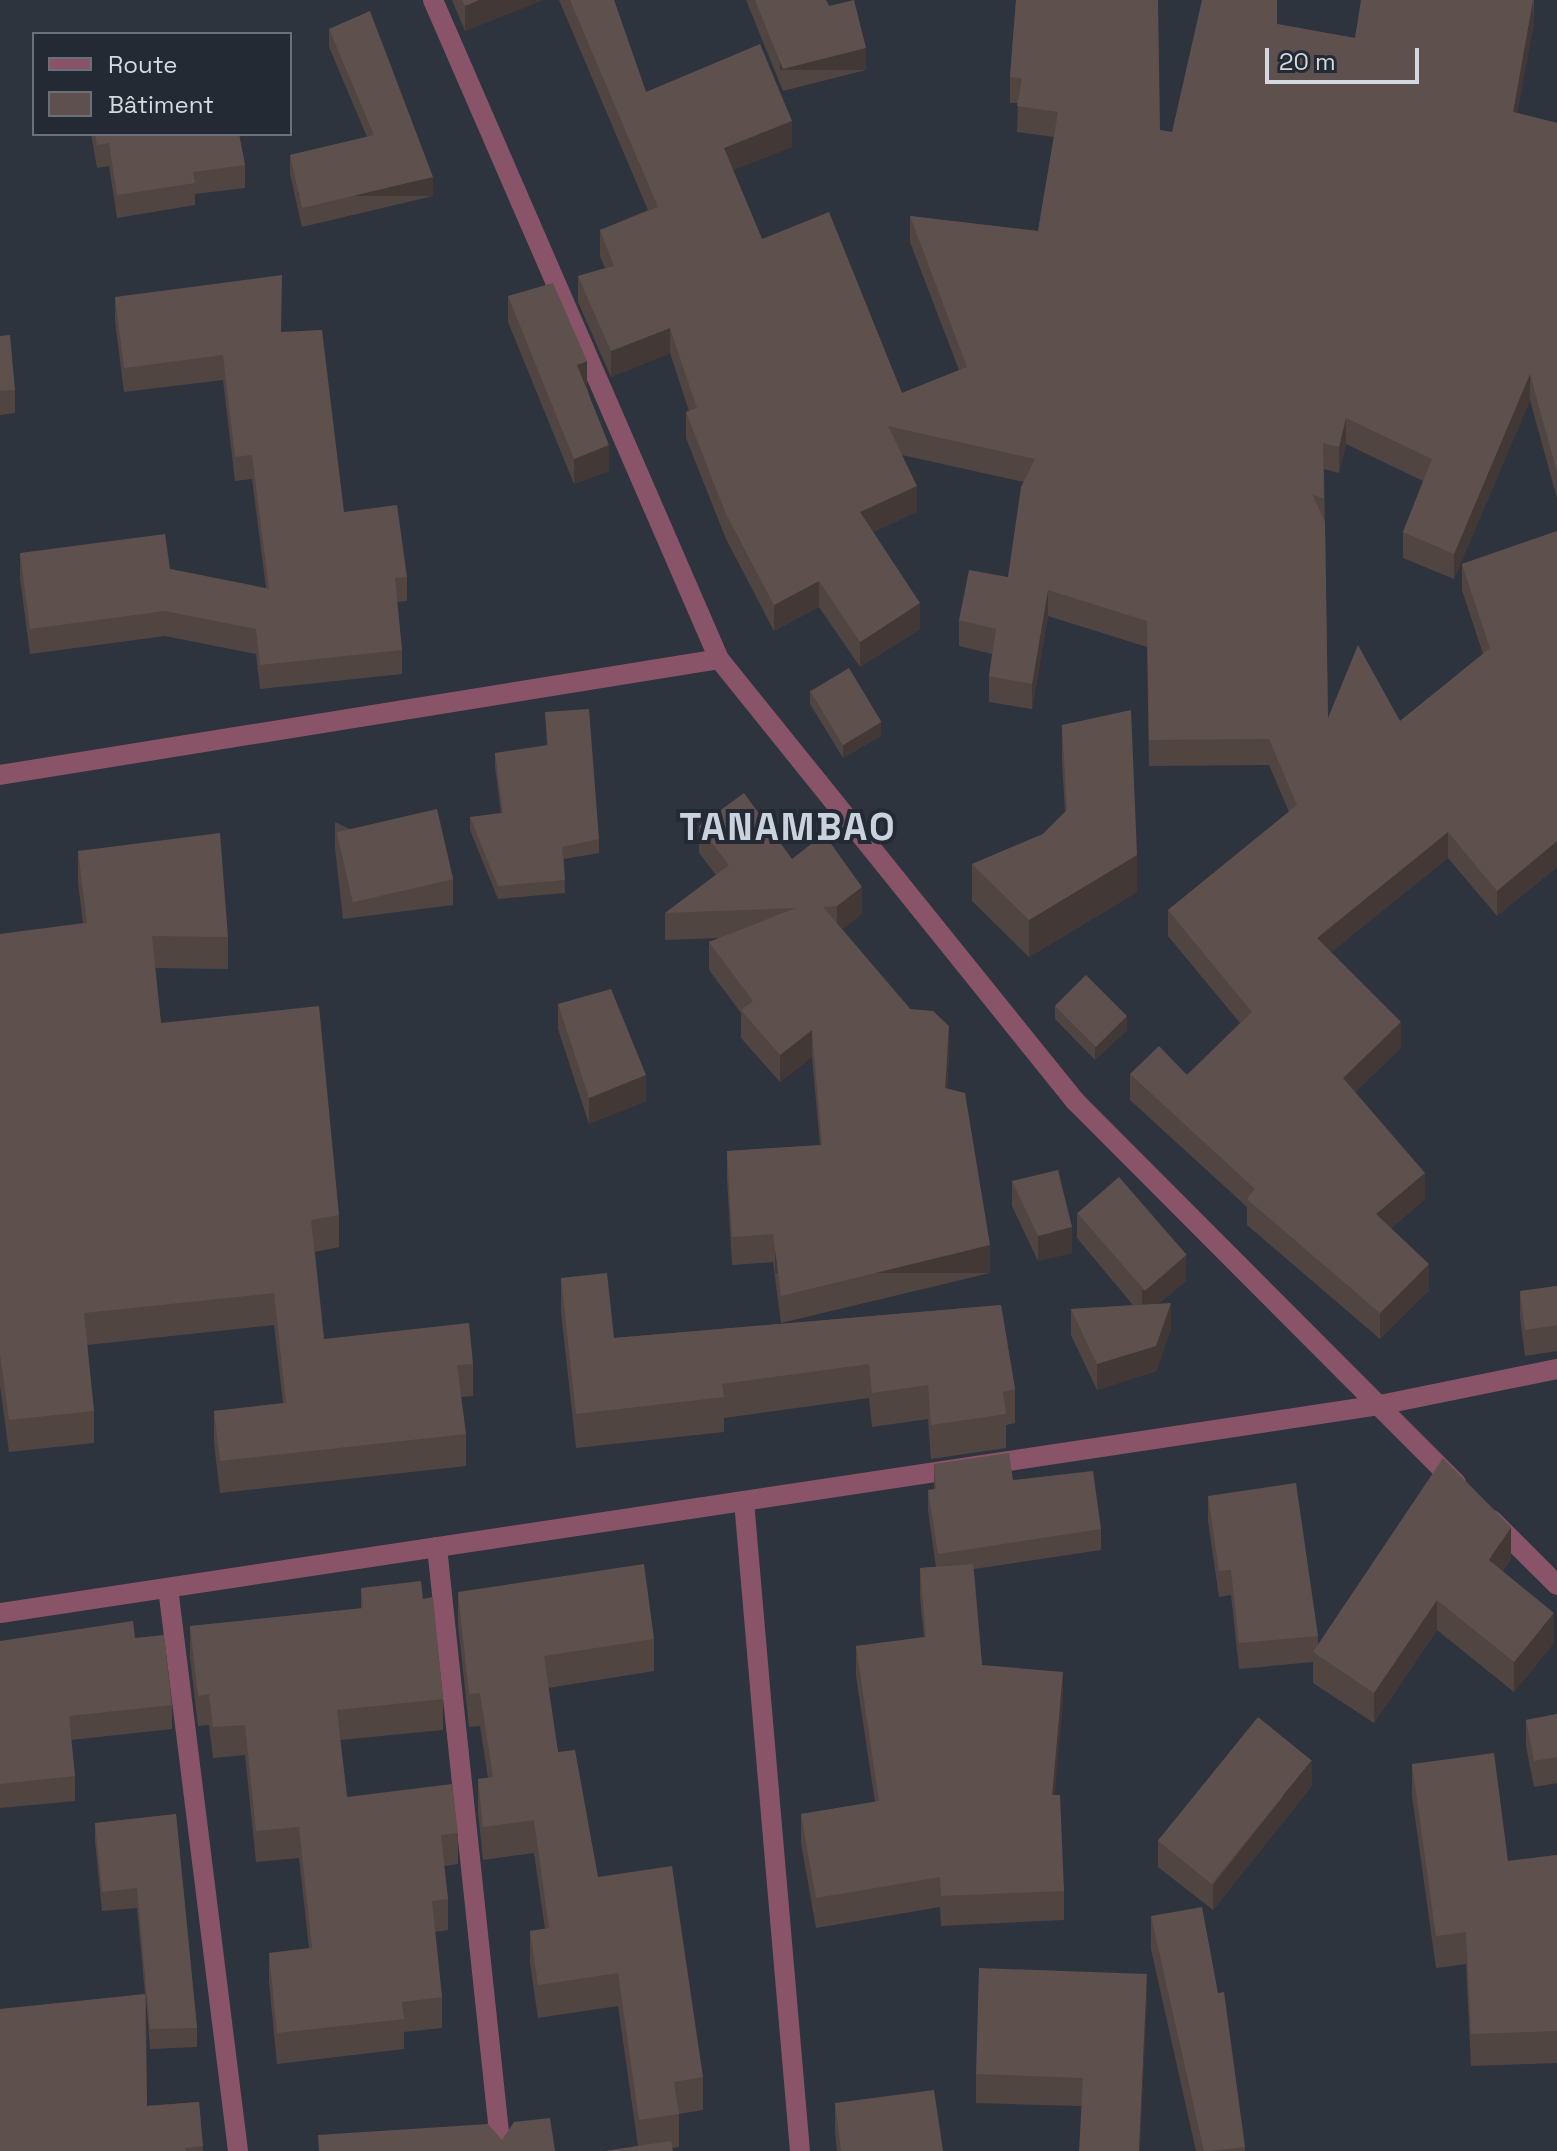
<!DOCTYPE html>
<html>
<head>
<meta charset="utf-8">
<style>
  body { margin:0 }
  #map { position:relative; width:1557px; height:2151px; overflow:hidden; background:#2d343d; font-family:"Space Grotesk",sans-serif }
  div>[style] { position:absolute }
  .minor>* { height:20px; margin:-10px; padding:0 10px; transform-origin:10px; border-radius:10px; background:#895467 }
  .wall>* { inset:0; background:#514542 }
  .shaded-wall>* { inset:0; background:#423836; transform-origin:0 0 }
  .building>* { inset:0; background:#5e504d; transform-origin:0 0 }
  span { translate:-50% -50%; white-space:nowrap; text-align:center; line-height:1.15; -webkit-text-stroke:8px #232a33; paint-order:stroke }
  .district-label { font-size:38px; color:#c9d3de; font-weight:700; letter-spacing:2px }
  .legend { position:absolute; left:32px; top:32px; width:260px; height:104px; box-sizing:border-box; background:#232a33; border:2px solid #6a7078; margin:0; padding:10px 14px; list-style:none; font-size:24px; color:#d4d9df }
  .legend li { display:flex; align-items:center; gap:16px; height:40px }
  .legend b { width:40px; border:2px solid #6a7078 }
  .scale { position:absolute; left:1265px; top:48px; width:154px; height:36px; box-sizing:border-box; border:4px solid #d4d9df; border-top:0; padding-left:10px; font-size:24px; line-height:28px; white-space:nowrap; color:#d4d9df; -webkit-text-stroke:6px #232a33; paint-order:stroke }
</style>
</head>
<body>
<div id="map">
  <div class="minor">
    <div style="left:433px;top:0;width:718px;rotate:66.54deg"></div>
    <div style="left:719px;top:659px;width:568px;rotate:51.15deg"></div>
    <div style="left:1075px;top:1101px;width:540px;rotate:45.08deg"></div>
    <div style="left:0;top:775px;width:728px;rotate:-9.16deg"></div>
    <div style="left:744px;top:1501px;width:652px;rotate:85.08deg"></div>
    <div style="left:1492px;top:1520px;width:92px;rotate:45deg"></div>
    <div style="left:437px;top:1547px;width:607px;rotate:83.95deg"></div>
    <div style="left:168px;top:1588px;width:567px;rotate:82.91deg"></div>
    <div style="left:0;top:1613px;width:1396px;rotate:-8.57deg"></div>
    <div style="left:1380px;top:1405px;width:181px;rotate:-11.5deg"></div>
  </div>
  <div class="wall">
    <div style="clip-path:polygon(452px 0,543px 0,465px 31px)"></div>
    <div style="clip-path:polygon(559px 0,614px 0,646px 92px,792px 147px,733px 170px,762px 239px,902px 393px,959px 370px,910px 242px,910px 216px,1038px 231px,1054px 137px,1017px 132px,1018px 103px,1010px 103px,1010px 77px,1016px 0,1160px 130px,1172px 132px,1277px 24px,1355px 38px,1534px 0,1534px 22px,1517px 113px,1557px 123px,1557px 498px,1530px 400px,1454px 579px,1403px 558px,1403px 532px,1423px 481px,1346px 444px,1339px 473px,1324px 469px,1328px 718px,1400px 721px,1483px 654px,1462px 590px,1462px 564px,1557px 531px,1557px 867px,1497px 916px,1448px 858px,1331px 952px,1401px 1048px,1355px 1092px,1425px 1199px,1391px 1228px,1429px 1290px,1380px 1339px,1247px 1225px,1247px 1207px,1130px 1100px,1130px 1074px,1187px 1075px,1240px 1023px,1168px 936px,1168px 910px,1289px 812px,1269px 765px,1149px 766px,1147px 647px,1048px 616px,1032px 709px,989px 702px,989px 676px,992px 654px,959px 646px,959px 620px,1008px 577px,1024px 482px,902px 455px,917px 512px,873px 532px,920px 629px,860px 667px,819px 607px,774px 631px,726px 539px,686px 438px,686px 412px,689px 411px,670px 353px,611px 377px,578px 302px,578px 276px,605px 268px,600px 256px,600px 230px,648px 210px)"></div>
    <div style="clip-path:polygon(746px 0,826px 0,866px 70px,783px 91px)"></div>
    <div style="clip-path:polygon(329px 29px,433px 196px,302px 227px,290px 174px,290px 155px,367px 137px,329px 47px)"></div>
    <div style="clip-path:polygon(91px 134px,239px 134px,245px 165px,245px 188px,195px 194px,195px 205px,117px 218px,109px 166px,97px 168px)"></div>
    <div style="clip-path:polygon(508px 296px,587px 387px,609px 471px,574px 484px,508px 322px)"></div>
    <div style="clip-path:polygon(115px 297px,282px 332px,344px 512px,407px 577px,407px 601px,397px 602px,402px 650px,402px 674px,260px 689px,256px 654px,165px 636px,30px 654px,20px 578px,20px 553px,170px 569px,266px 588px,252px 479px,235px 481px,223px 380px,124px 392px,115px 321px)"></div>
    <div style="clip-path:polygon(0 336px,15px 390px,15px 413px,0 415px)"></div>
    <div style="clip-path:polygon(810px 690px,881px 736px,843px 758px,810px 704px)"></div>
    <div style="clip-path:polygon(545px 712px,599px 839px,599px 853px,564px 859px,565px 893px,498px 899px,470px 830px,470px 817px,501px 813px,495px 767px,495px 753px,547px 746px)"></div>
    <div style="clip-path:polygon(1062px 725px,1137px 892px,1029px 957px,972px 901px,972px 864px,1043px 834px,1065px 812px,1062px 762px)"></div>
    <div style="clip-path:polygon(335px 822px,453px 879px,453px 905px,343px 919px,335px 848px)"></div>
    <div style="clip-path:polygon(699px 826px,792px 859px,862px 914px,842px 929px,949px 1054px,947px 1088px,990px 1273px,781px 1323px,773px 1262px,732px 1265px,727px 1179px,727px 1151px,820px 1145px,812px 1057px,780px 1082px,741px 1038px,741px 1013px,709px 970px,709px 942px,719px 938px,665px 940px,665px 913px,716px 875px,699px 853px)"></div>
    <div style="clip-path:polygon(78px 851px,228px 937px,228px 969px,155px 968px,161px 1023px,339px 1215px,339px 1247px,315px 1252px,324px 1339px,473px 1364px,473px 1396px,461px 1397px,466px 1434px,466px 1466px,220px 1493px,214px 1443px,214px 1411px,283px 1403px,274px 1325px,87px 1345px,94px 1411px,94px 1443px,9px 1452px,0 1386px,0 934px,83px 923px,78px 883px)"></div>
    <div style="clip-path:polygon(558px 1004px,646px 1101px,589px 1124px,558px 1029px)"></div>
    <div style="clip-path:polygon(1055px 1006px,1127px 1030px,1095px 1060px,1055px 1019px)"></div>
    <div style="clip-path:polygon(1012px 1181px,1072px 1253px,1038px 1261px,1012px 1206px)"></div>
    <div style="clip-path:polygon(1077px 1212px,1186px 1281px,1158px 1304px,1171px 1329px,1156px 1371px,1097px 1390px,1071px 1335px,1071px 1309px,1133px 1305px,1077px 1238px)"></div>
    <div style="clip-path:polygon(561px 1278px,614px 1338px,1001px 1305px,1015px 1389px,1015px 1423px,1006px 1425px,1006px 1448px,931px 1459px,928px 1419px,872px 1427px,869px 1398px,724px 1418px,724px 1432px,576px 1448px,561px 1312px)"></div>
    <div style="clip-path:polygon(1557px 1286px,1557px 1351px,1525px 1356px,1520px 1317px,1520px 1291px)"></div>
    <div style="clip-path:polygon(934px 1464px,1013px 1480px,1101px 1529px,1101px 1550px,974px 1569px,982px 1665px,1063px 1701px,1054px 1795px,1064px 1891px,1064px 1920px,941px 1926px,940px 1907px,816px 1928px,801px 1843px,801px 1814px,875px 1802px,856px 1676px,856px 1646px,924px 1637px,920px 1598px,920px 1568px,936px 1567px,928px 1511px,928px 1490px,934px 1489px)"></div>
    <div style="clip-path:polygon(1208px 1496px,1318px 1636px,1318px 1645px,1511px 1558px,1503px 1571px,1554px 1643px,1514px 1692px,1437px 1630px,1374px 1723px,1313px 1683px,1313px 1662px,1239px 1669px,1231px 1595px,1219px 1597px,1208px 1521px)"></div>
    <div style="clip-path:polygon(361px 1588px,423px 1599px,443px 1699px,443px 1730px,340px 1740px,347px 1797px,458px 1833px,458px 1864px,444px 1866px,448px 1899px,448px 1930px,435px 1932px,442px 1997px,442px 2028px,404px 2032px,404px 2049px,277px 2064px,269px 1983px,269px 1953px,309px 1948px,299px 1858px,256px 1862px,245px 1755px,213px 1758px,209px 1725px,198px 1726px,190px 1657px,190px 1626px,361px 1609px)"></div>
    <div style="clip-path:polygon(458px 1592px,654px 1639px,654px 1671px,548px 1688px,558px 1752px,598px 1877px,703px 2077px,703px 2110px,679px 2114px,679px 2147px,672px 2148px,638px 2146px,618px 2006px,538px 2018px,530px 1963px,530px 1931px,545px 1929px,534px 1853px,483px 1860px,478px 1812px,478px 1779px,488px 1778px,480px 1726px,469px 1727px,458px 1624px)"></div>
    <div style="clip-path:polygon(135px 1638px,172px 1705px,172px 1729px,71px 1740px,75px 1776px,75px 1801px,0 1808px,0 1641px)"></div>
    <div style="clip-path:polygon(1557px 1714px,1557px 1783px,1534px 1787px,1526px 1746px,1526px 1720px)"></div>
    <div style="clip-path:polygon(1412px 1764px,1508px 1861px,1557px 1855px,1557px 2063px,1471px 2066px,1466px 1964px,1436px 1968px,1412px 1796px)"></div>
    <div style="clip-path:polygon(1312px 1786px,1213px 1910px,1158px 1867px,1158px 1841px)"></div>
    <div style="clip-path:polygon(176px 1814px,197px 2028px,197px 2047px,150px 2049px,146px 1997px,147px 2106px,199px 2102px,203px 2151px,0 2151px,145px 1994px,137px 1908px,102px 1911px,95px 1842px,95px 1823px)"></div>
    <div style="clip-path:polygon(1151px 1916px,1245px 2147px,1245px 2151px,1196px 2151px,1151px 1949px)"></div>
    <div style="clip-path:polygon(1147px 2002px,1081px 2106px,976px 2103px,976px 2074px)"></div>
    <div style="clip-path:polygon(835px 2103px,943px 2151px,837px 2151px,835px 2132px)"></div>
  </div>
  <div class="shaded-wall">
    <div style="clip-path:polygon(479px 0,543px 0,465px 31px,465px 6px)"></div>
    <div style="clip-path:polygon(1533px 0,1534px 22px,1513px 137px,1513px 112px)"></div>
    <div style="left:866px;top:48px;width:22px;height:86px;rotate:90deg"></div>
    <div style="clip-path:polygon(792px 121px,792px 147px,724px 174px,724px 148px)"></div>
    <div style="left:433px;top:177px;width:19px;height:135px;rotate:90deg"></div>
    <div style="clip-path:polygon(670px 328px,670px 353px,611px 377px,611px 351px)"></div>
    <div style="clip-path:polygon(587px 361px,587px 387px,577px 390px,577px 365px)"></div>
    <div style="clip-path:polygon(1530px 374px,1530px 400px,1454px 579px,1454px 554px)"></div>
    <div style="clip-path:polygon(1346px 418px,1346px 444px,1339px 473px,1339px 447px)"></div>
    <div style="clip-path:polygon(609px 445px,609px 471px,574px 484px,574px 459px)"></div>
    <div style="clip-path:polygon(917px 486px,917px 512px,860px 538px,860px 512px)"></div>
    <div style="clip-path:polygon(819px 581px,819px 607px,774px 631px,774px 605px)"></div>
    <div style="clip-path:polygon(1048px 590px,1048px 616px,1032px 709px,1032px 684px)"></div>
    <div style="clip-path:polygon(920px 603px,920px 629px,860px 667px,860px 642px)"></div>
    <div style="clip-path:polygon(881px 722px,881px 736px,843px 758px,843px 745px)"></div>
    <div style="clip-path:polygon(1448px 832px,1448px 858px,1317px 964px,1317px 938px)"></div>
    <div style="clip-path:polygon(1557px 841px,1557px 867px,1497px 916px,1497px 891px)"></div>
    <div style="clip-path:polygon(1137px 855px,1137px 892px,1029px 957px,1029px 920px)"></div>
    <div style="clip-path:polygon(862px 887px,862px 914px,837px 934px,837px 906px)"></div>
    <div style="clip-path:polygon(1127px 1016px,1127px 1030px,1095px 1060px,1095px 1047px)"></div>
    <div style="clip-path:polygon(1401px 1022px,1401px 1048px,1343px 1104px,1343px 1078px)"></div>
    <div style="clip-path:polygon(949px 1026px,949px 1054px,945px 1116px,945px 1088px)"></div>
    <div style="clip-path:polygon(812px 1030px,812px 1057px,780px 1082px,780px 1055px)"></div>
    <div style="clip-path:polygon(646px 1075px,646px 1101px,589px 1124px,589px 1098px)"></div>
    <div style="clip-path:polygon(1425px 1173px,1425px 1199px,1376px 1240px,1376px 1214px)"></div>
    <div style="clip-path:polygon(1072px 1227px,1072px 1253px,1038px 1261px,1038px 1236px)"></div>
    <div style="left:990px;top:1245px;width:28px;height:215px;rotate:90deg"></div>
    <div style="clip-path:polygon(1186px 1255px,1186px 1281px,1142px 1317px,1142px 1291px)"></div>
    <div style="clip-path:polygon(1429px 1264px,1429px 1290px,1380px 1339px,1380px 1313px)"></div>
    <div style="clip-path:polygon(1171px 1303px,1171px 1329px,1156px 1371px,1097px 1390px,1097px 1364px)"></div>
    <div style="clip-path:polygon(1511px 1527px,1511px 1558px,1489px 1591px,1489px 1560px)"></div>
    <div style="clip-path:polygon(1437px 1600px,1437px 1630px,1374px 1723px,1374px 1693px)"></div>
    <div style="clip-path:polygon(1554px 1613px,1554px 1643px,1514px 1692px,1514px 1662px)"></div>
    <div style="clip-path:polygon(1063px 1672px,1063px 1701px,1052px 1825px,1052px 1795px)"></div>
    <div style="clip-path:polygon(1312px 1760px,1312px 1786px,1213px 1910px,1213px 1885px)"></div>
    <div style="clip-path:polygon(1147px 1974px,1147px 2002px,1140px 2151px,1139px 2151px)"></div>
  </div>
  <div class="building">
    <div style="clip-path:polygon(462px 0,479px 0,465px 6px)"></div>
    <div style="clip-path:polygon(570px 0,614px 0,646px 92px,760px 44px,792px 121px,724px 148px,762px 239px,829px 212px,902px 393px,967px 367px,910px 216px,1038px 231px,1058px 112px,1017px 106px,1022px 78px,1010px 77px,1016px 0,1158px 0,1160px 130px,1172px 132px,1202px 0,1277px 0,1277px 24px,1355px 38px,1361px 0,1533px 0,1513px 112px,1557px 123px,1557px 472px,1530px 374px,1454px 554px,1403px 532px,1432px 459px,1346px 418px,1339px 447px,1323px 443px,1324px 499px,1312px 494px,1325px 522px,1328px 718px,1358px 645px,1400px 721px,1490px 648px,1462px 564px,1557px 531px,1557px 841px,1497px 891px,1448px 832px,1317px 938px,1401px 1022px,1343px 1078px,1425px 1173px,1376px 1214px,1429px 1264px,1380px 1313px,1247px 1199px,1255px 1189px,1130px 1074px,1159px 1046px,1187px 1075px,1252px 1012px,1168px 910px,1297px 805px,1269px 739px,1149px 740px,1147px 621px,1048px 590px,1032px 684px,989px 676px,996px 629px,959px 620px,969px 570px,1008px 577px,1021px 487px,1035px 459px,888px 426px,917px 486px,860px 512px,920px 603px,860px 642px,819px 581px,774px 605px,726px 514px,686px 412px,697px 408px,670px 328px,611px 351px,578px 276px,614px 266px,600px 230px,658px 207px)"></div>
    <div style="clip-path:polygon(755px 0,826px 0,829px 6px,854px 0,866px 48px,783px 69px)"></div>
    <div style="clip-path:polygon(370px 11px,433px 177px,302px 208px,290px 155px,374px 135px,329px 29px)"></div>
    <div style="clip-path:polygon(95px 134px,239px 134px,245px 165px,193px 172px,195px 183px,117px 195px,109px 143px,97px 145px)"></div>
    <div style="clip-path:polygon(282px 275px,281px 332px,322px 330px,344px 512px,397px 505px,407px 577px,395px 578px,402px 650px,260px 665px,256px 629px,165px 611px,30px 629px,20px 553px,165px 534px,170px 569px,269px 589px,252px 455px,235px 457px,223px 355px,124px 368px,115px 297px)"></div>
    <div style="clip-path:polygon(553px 283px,587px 361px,577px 365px,609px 445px,574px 459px,508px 296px)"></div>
    <div style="clip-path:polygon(10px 335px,15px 390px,0 391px,0 336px)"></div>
    <div style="left:849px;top:668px;width:63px;height:45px;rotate:59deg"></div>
    <div style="clip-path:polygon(589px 709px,599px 839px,562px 847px,565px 880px,498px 886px,470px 817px,503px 813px,495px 753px,548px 745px,545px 712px)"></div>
    <div style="clip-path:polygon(1131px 710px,1137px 855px,1029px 920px,972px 864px,1043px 834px,1067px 810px,1062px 725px)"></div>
    <div style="clip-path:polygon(744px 793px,792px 859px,824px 834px,862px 887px,837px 906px,823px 907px,910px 1009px,933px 1011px,949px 1026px,945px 1088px,965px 1093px,990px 1245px,781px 1296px,773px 1234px,732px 1237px,727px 1151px,822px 1145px,812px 1030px,780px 1055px,741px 1010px,753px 1001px,709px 942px,796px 908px,665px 913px,729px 865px,699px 826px)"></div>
    <div style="left:437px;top:809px;width:72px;height:103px;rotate:77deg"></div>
    <div style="clip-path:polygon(220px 833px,228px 937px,152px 936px,161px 1023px,319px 1006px,339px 1215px,311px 1220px,324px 1339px,469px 1323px,473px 1364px,457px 1365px,466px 1434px,220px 1461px,214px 1411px,286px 1403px,274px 1293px,84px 1313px,94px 1411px,9px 1420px,0 1354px,0 934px,87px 923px,78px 851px)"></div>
    <div style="left:1086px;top:975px;width:58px;height:44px;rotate:45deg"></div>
    <div style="clip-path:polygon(611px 989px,646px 1075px,589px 1098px,558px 1004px)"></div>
    <div style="clip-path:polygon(1058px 1170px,1072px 1227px,1038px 1236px,1012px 1181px)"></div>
    <div style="left:1119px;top:1177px;width:103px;height:55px;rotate:49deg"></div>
    <div style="clip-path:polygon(607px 1273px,614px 1338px,1001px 1305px,1015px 1389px,1003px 1392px,1006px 1414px,931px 1425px,928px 1385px,872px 1393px,869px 1364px,722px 1384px,724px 1397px,576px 1414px,561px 1278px)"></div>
    <div style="clip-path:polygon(1557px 1286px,1557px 1325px,1525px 1330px,1520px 1291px)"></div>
    <div style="clip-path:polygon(1171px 1303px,1156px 1346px,1097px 1364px,1071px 1309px)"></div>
    <div style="clip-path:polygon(1009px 1453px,1013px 1480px,1093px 1471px,1101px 1529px,938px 1554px,928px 1490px,936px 1489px,934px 1464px)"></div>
    <div style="clip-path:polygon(1443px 1458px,1511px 1527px,1489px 1560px,1554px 1613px,1514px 1662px,1437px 1600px,1374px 1693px,1313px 1652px)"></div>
    <div style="clip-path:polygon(1296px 1483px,1318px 1636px,1239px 1643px,1231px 1570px,1219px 1571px,1208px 1496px)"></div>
    <div style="clip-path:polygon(644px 1564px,654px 1639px,544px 1656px,558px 1752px,575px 1750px,598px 1877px,672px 1866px,703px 2077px,674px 2082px,679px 2114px,639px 2120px,618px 1973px,538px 1985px,530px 1931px,549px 1928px,534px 1820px,483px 1827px,478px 1779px,493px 1777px,480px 1693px,469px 1694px,458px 1592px)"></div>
    <div style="clip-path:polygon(973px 1564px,982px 1665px,1063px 1672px,1052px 1795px,1060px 1795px,1064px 1891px,941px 1896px,940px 1877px,816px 1898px,801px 1814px,879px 1801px,856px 1646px,926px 1637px,920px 1568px)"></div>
    <div style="clip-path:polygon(421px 1581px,423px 1599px,433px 1597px,443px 1699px,337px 1710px,347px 1797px,452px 1784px,458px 1833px,441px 1835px,448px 1899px,432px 1901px,442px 1997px,402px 2002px,404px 2019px,277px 2033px,269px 1953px,312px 1948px,299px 1827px,256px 1831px,245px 1725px,213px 1727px,209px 1694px,198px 1696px,190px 1626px,363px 1608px,361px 1588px)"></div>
    <div style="clip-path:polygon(133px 1621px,135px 1638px,164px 1635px,172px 1705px,69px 1716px,75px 1776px,0 1784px,0 1641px)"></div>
    <div style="clip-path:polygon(1557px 1714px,1557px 1757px,1534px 1761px,1526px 1720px)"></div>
    <div style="left:1258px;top:1717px;width:69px;height:159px;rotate:39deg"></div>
    <div style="clip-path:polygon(1494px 1753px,1508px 1861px,1557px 1855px,1557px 2031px,1471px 2034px,1466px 1932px,1436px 1936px,1412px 1764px)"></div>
    <div style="clip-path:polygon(176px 1814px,197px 2028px,150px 2029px,137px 1888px,102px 1892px,95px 1823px)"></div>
    <div style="clip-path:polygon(1202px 1907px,1218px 1993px,1224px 1992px,1245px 2147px,1212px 2151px,1204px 2151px,1151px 1916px)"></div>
    <div style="clip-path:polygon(979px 1968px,1147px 1974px,1139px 2151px,1079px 2151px,1083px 2078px,976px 2074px)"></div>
    <div style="clip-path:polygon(145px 1994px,147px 2106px,199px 2102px,203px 2146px,185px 2148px,186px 2151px,0 2151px,0 2009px)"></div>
    <div style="clip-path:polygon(934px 2090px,943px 2151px,841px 2151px,835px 2103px)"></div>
    <div style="clip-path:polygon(550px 2118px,555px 2151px,319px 2151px,318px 2135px,488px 2124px,502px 2140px,514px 2122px)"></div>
    <div style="clip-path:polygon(671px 2141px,673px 2151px,604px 2151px)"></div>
  </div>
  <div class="district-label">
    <span style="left:788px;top:828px">TANAMBAO</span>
  </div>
  <ul class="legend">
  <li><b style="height:10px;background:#895467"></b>Route</li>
  <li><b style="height:22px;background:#5e504d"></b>Bâtiment</li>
  </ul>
  <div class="scale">20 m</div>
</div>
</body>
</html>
